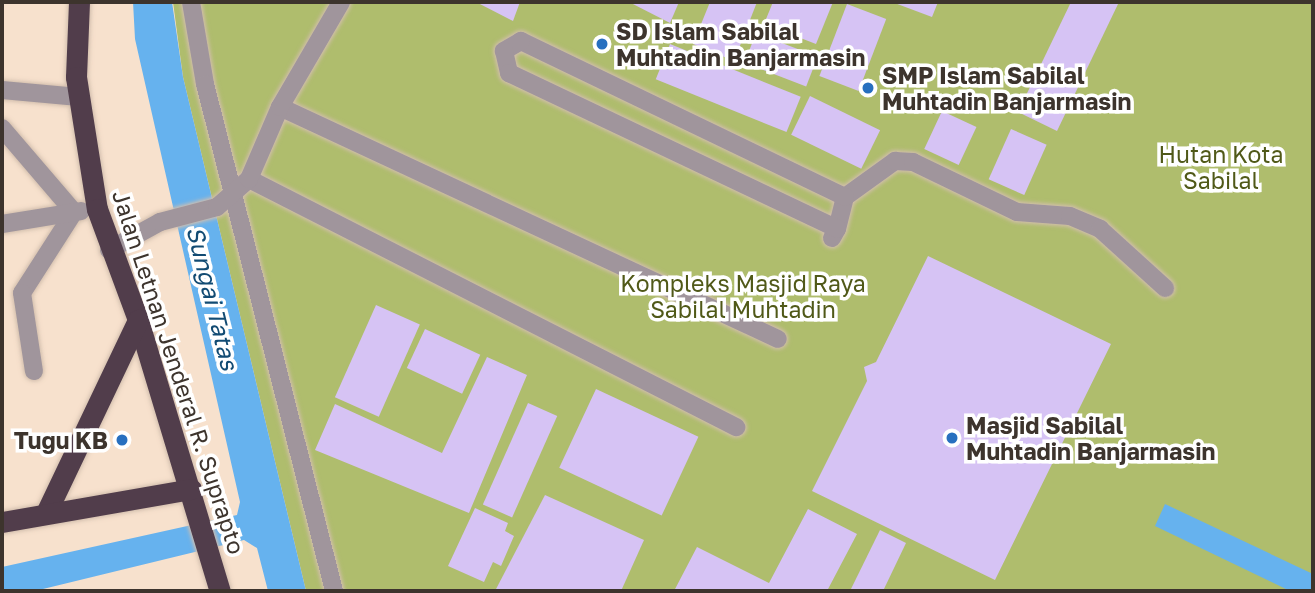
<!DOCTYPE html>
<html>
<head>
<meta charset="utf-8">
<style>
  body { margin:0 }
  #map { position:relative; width:1315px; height:593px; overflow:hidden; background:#f7e1cd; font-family:"Golos Text",sans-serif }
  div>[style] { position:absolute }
  .green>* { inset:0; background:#afbd6d }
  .water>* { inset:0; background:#66b2ee }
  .building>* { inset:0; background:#d6c3f4; transform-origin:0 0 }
  .roads { filter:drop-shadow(0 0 2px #d2bead) drop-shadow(0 0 2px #d2bead) }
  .minor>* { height:18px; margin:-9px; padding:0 9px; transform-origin:9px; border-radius:9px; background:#a0959c }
  .highway>* { height:21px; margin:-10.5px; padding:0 10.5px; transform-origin:10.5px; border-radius:10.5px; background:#513d4b }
  .dots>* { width:19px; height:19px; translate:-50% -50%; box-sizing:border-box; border:4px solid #fff; border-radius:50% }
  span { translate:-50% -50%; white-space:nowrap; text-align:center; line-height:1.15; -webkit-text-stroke:7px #fff; paint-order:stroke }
  .poi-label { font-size:23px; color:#3d342d; font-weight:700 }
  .left { translate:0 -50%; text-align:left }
  .right { translate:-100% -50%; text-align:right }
  .park-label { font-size:23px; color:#505918 }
  .street-label { font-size:23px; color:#3d342d }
  .water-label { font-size:24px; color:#124b73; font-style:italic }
  .frame { position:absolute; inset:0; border:4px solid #3d342d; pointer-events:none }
</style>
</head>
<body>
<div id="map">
  <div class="green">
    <div style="clip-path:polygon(173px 2px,1313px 2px,1313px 591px,306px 591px,183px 77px)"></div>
  </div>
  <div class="water">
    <div style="clip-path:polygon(133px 2px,172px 2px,183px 77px,306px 591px,268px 591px,257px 548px,244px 540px,43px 589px,2px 591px,2px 567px,237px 515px,240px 502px,135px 39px)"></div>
    <div style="clip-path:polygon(1165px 504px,1313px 574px,1313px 591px,1290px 591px,1155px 526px)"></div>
  </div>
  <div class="building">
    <div style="clip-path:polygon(476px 2px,520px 2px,513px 21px)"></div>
    <div style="clip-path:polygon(629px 2px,679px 2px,670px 23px)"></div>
    <div style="clip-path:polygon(710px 2px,757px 2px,734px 61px,693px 44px)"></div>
    <div style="clip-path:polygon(773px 2px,833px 2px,816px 44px,764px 24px)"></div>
    <div style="clip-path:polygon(892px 2px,938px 2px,932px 17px)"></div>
    <div style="clip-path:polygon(1071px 2px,1119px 2px,1057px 131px,1018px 112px)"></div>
    <div style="left:847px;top:4px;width:42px;height:77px;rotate:21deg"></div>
    <div style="left:756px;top:33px;width:66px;height:32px;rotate:21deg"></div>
    <div style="left:670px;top:44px;width:141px;height:38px;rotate:22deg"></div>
    <div style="left:810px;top:96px;width:78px;height:43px;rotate:26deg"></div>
    <div style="left:942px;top:111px;width:38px;height:42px;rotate:25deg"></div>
    <div style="left:1011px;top:129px;width:39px;height:55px;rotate:24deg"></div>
    <div style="clip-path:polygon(928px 256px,1111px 344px,995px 580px,812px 491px,867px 381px,864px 367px,876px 362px)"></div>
    <div style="left:376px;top:305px;width:48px;height:101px;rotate:24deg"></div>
    <div style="left:425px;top:329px;width:61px;height:43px;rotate:25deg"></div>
    <div style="clip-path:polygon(487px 357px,527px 375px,469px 513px,315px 450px,335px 404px,442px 453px)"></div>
    <div style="left:596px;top:389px;width:113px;height:87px;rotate:25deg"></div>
    <div style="left:528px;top:403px;width:32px;height:111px;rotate:24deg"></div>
    <div style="clip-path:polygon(545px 495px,644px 540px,621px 591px,495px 591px)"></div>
    <div style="clip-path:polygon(475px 508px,508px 523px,505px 531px,514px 536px,501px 566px,493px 562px,484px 582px,448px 566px)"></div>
    <div style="clip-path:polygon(808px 509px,857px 534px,827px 591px,674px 591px,697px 547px,769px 583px)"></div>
    <div style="clip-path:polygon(880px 530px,906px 543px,883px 591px,850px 591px)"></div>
  </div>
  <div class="roads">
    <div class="minor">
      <div style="left:191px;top:2px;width:83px;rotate:80.3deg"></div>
      <div style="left:205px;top:84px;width:523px;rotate:75.72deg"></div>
      <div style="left:2px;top:90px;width:77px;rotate:5.2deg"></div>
      <div style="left:280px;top:107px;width:549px;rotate:24.98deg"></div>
      <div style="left:2px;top:128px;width:111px;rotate:49.4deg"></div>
      <div style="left:74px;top:212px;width:96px;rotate:122.7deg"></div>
      <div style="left:22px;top:293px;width:79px;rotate:81.3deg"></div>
      <div style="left:249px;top:179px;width:547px;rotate:26.99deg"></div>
      <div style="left:845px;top:197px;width:62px;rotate:-35.8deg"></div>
      <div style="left:895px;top:161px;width:18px;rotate:3deg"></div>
      <div style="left:913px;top:162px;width:115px;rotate:25.7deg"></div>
      <div style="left:1017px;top:212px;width:53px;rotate:4.3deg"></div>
      <div style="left:1070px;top:216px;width:33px;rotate:23deg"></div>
      <div style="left:1100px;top:229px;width:88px;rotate:42.2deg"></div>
      <div style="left:2px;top:224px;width:80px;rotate:-9.3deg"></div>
      <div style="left:832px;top:238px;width:10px;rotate:-61deg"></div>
      <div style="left:837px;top:229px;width:33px;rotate:-76deg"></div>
      <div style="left:845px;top:197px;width:360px;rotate:-154.3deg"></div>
      <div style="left:521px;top:41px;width:20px;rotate:150deg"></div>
      <div style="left:504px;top:51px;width:23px;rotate:77deg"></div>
      <div style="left:509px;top:73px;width:363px;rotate:25.4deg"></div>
      <div style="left:109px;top:250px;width:58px;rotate:-28.8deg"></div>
      <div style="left:160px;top:222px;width:59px;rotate:-14.7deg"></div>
      <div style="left:217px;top:207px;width:43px;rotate:-41.2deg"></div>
      <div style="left:249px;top:179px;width:78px;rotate:-66.7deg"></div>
      <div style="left:280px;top:107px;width:121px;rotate:-59.8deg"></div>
    </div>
    <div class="highway">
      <div style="left:79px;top:2px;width:75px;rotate:92.3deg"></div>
      <div style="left:76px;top:77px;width:134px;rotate:81deg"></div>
      <div style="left:97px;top:209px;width:118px;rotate:69.7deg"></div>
      <div style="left:138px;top:320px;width:283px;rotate:73.2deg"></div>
      <div style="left:46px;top:513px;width:214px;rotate:-64.5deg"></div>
      <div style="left:2px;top:522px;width:192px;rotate:-9.9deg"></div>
    </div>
  </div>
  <div class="dots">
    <div style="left:602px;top:44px;background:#276fbf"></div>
    <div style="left:868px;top:88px;background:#276fbf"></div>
    <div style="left:952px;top:438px;background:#276fbf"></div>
    <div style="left:122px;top:440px;background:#276fbf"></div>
  </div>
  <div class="poi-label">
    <span class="left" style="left:616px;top:44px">SD Islam Sabilal<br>Muhtadin Banjarmasin</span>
    <span class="left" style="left:882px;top:88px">SMP Islam Sabilal<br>Muhtadin Banjarmasin</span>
    <span class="left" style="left:966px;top:438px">Masjid Sabilal<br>Muhtadin Banjarmasin</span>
    <span class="right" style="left:108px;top:440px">Tugu KB</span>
  </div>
  <div class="park-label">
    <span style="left:1221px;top:167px">Hutan Kota<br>Sabilal</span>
    <span style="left:743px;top:296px">Kompleks Masjid Raya<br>Sabilal Muhtadin</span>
  </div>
  <div class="street-label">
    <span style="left:179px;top:372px;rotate:72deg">Jalan Letnan Jenderal R. Suprapto</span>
  </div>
  <div class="water-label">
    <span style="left:213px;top:298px;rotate:76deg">Sungai Tatas</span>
  </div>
  <div class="frame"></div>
</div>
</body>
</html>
